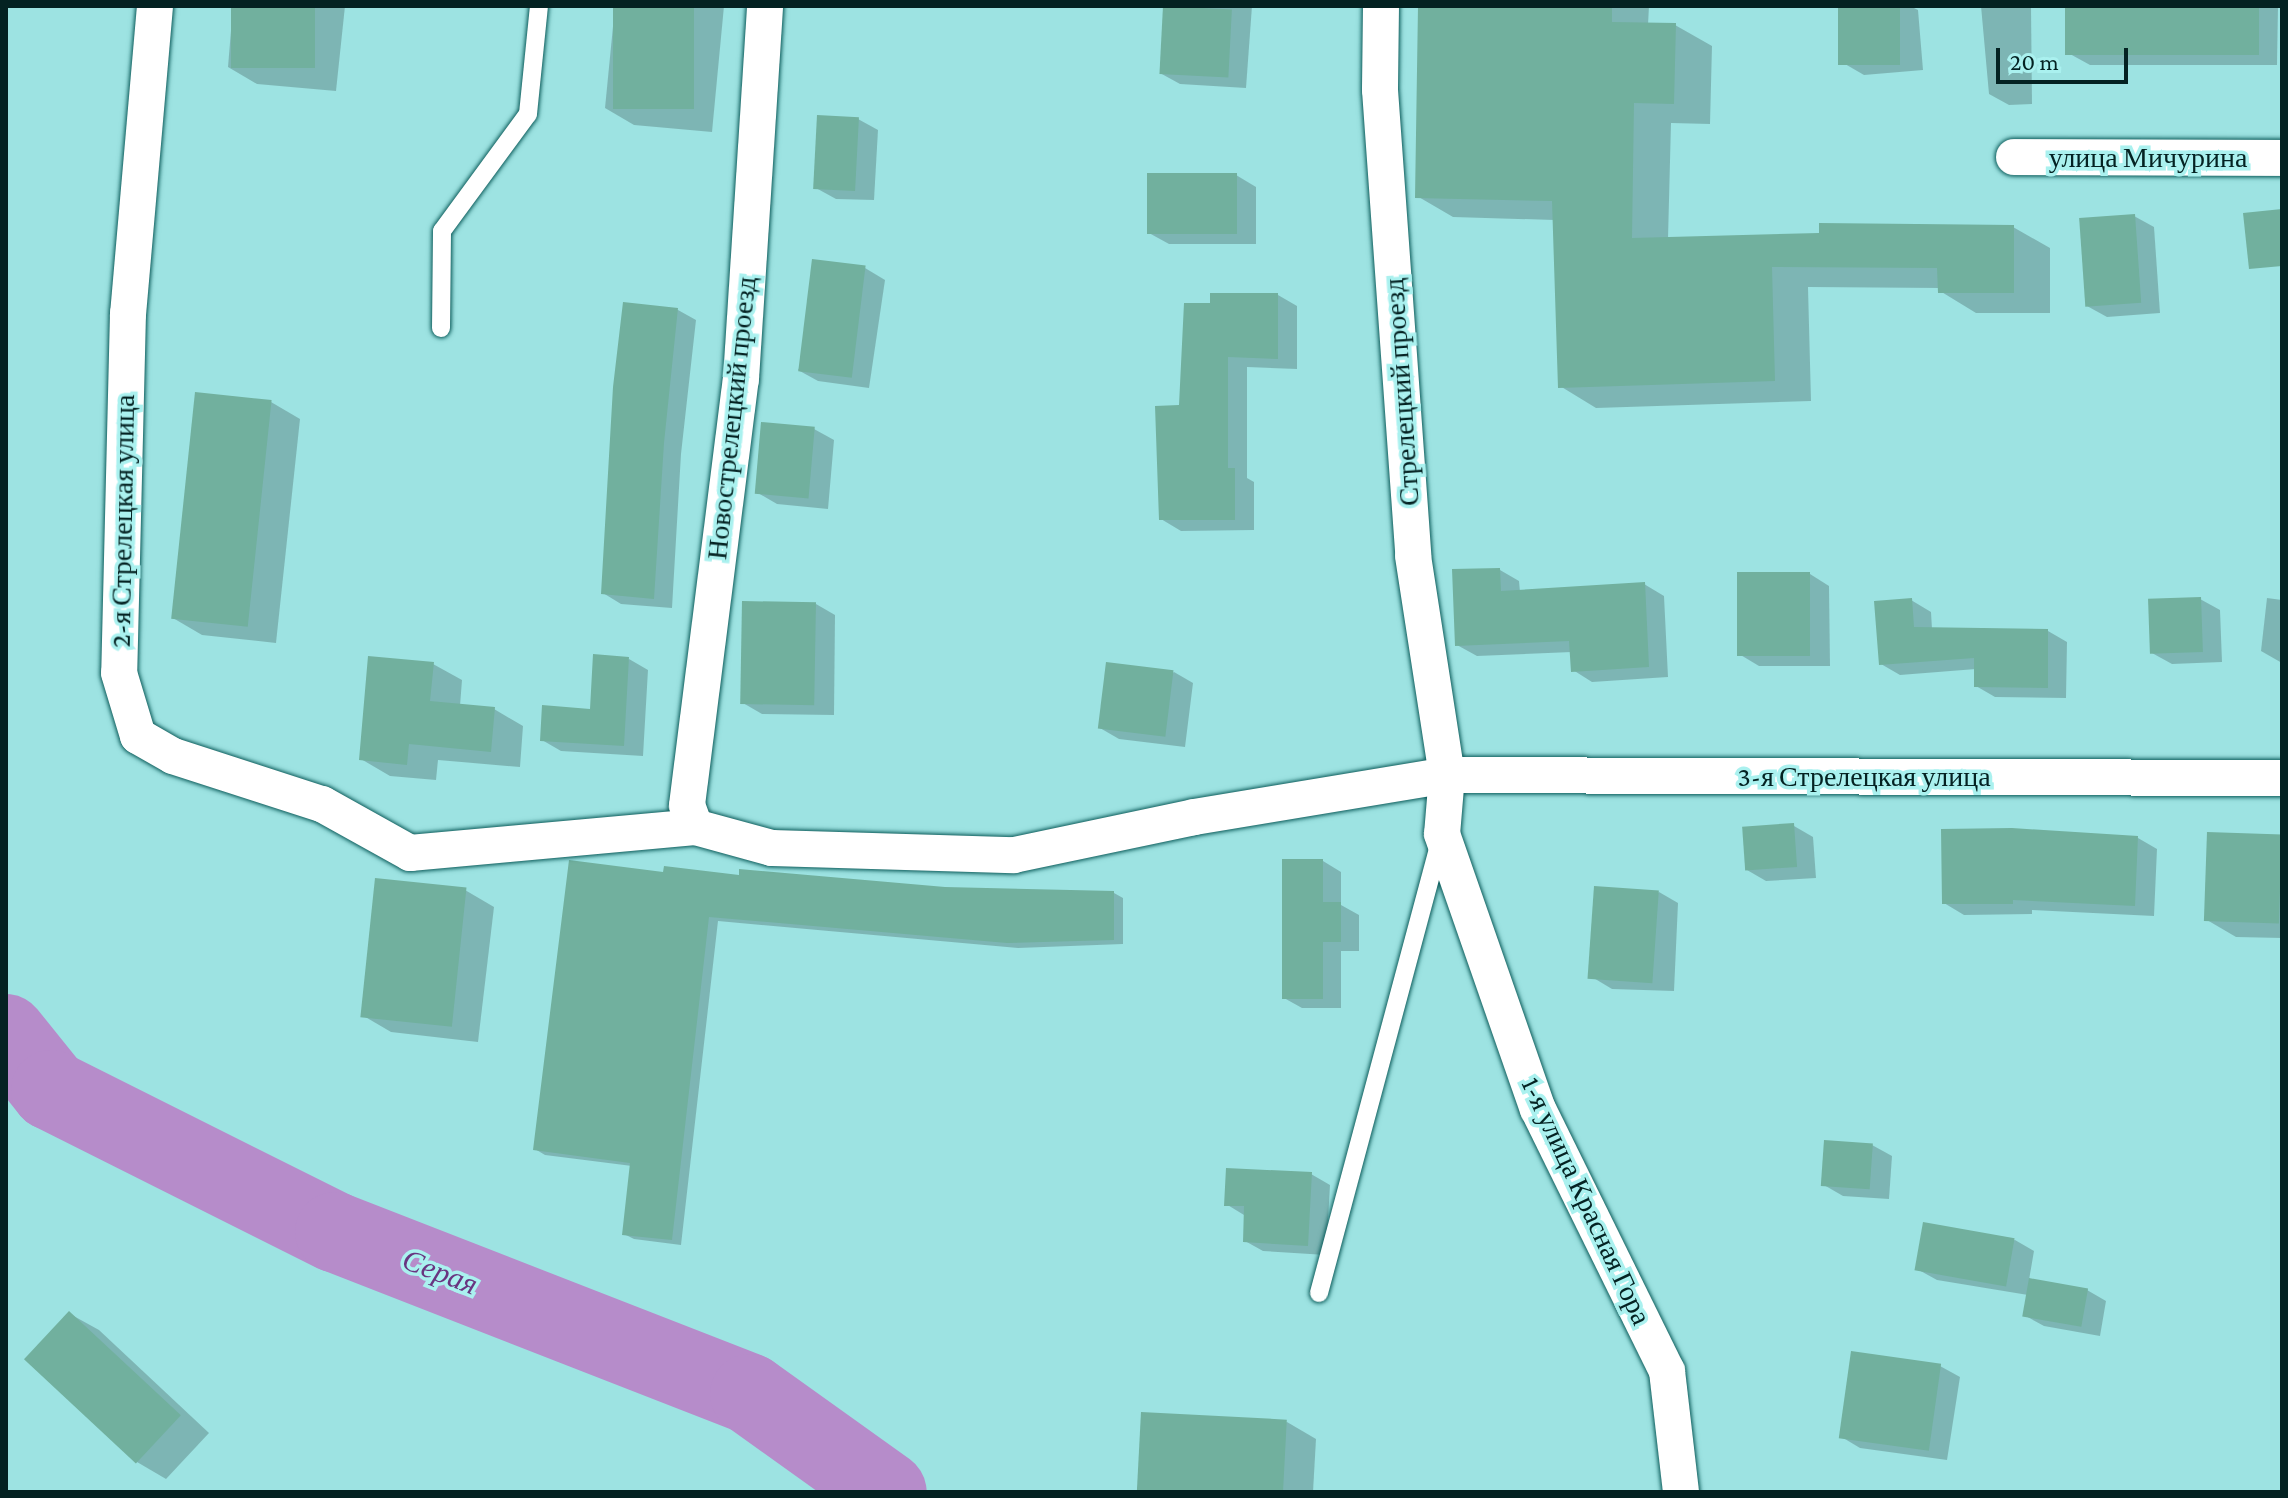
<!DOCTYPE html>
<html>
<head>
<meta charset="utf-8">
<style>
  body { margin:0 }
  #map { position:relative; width:2288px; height:1498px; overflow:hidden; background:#9de3e2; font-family:"Crimson Pro",serif }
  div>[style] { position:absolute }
  .shadow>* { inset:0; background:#0003 }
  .river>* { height:80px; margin:-40px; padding:0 40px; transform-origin:40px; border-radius:40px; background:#b68cca }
  .building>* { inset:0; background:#71b09e; transform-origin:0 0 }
  .roads { filter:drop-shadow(0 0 2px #0d5d5c) drop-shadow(0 0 2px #0d5d5c) }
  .lane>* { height:18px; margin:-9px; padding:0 9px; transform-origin:9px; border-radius:9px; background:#fff }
  .street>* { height:36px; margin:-18px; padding:0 18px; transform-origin:18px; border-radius:18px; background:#fff }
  span { translate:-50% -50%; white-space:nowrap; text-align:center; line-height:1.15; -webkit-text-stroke:7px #aaf1ef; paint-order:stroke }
  .street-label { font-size:28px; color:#042222 }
  .water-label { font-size:30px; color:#693580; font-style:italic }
  .frame { position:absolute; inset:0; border:8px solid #042222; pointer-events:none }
  .scale { position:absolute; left:1996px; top:48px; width:132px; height:36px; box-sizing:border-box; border:4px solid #042222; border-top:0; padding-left:10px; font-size:24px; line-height:28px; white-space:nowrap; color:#042222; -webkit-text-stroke:6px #aaf1ef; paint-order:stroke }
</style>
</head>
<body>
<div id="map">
  <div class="shadow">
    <div style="clip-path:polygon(233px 6px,345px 6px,336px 91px,257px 84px,228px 67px)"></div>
    <div style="clip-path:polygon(615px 6px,724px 6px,712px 132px,634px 125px,605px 108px)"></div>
    <div style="clip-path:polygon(1165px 6px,1252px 6px,1246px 88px,1180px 84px,1160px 73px)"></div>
    <div style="clip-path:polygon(1420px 6px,1649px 6px,1648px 25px,1675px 25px,1712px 46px,1710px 124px,1671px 123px,1668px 239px,2013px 227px,2050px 248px,2050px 313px,1976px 313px,1940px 291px,1940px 288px,1808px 287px,1811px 401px,1596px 408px,1560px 386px,1554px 220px,1453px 217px,1417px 196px)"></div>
    <div style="clip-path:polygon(1840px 6px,1910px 6px,1918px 10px,1923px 70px,1864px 75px,1845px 64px)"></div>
    <div style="clip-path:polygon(1981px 6px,2031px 6px,2032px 104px,2009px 105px,1989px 94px)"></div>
    <div style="clip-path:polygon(2067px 6px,2278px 6px,2277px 65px,2090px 65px,2070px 54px)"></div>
    <div style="clip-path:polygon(858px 119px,878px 130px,874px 200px,836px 199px,816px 188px)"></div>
    <div style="clip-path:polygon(1236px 175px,1256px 187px,1256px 244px,1169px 244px,1149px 233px)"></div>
    <div style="clip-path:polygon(2134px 216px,2154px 227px,2160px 313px,2107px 317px,2087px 306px)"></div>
    <div style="clip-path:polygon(865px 268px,885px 280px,869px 388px,818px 381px,798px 370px)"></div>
    <div style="clip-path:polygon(1278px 295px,1297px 306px,1297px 369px,1247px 367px,1247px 478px,1254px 482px,1254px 530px,1181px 531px,1161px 519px,1181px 407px)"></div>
    <div style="clip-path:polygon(625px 304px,678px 310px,696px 320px,681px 454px,672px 608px,621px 604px,603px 593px)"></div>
    <div style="clip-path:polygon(271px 402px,300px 419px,276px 643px,202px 635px,173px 618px)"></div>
    <div style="clip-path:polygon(814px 429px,834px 440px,828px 509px,777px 504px,758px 493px)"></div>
    <div style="clip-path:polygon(1500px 570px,1519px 581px,1520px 592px,1644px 584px,1664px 596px,1668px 677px,1592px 682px,1573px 670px,1572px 652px,1477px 656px,1457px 645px)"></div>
    <div style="clip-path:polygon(1810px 574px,1829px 586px,1830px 666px,1759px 666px,1739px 654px)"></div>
    <div style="clip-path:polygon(2267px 598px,2282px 600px,2282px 663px,2261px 651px)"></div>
    <div style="clip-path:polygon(2200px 599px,2220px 610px,2222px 662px,2172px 664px,2152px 653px)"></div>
    <div style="clip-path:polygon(1911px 600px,1931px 612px,1932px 629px,2048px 631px,2067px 642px,2066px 698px,1995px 697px,1976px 686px,1976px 669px,1900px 675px,1881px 664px)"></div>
    <div style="clip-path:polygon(816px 604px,835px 615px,834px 715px,762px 714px,743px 703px)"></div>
    <div style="clip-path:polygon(629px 659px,648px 670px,643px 756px,561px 751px,542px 740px,592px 711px)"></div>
    <div style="clip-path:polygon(433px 664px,462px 680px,460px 706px,494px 709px,523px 726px,520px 767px,438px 760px,436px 780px,390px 776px,361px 759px)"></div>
    <div style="clip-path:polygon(1174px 672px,1193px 683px,1185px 747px,1119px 739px,1100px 728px)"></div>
    <div style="clip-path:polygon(1794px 826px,1813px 837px,1816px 878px,1766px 881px,1747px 870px)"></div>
    <div style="clip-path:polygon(2282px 836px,2282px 938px,2236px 937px,2207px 920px)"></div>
    <div style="clip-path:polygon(2138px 838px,2157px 849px,2154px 916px,2032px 910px,2032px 914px,1964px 915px,1944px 903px)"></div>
    <div style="clip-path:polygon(1323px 861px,1341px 872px,1341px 905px,1359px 915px,1359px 951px,1341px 951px,1341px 1008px,1302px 1008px,1284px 998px)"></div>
    <div style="clip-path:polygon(665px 874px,945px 889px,1114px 893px,1123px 898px,1123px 944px,1018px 948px,718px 921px,681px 1245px,634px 1239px,624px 1234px,632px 1166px,545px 1155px,535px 1149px)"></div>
    <div style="clip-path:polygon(465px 890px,494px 907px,478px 1042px,391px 1032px,362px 1015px)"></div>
    <div style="clip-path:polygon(1659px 892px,1678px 903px,1674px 991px,1612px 989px,1592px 977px)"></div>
    <div style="clip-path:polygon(1872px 1145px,1892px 1156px,1889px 1199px,1843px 1196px,1824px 1185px)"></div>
    <div style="clip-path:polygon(1311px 1174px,1330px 1185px,1326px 1255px,1263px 1251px,1245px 1241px,1244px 1215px,1226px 1204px)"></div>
    <div style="clip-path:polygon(2015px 1240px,2034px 1251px,2029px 1280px,2087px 1290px,2106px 1301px,2100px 1336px,2044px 1326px,2024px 1315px,2028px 1295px,1937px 1280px,1917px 1269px)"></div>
    <div style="clip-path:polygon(70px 1314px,99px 1330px,209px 1433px,166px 1479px,137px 1462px)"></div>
    <div style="clip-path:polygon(1940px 1366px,1960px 1377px,1947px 1460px,1860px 1448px,1840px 1436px)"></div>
    <div style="clip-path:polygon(1287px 1422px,1316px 1439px,1313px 1492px,1139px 1492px)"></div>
  </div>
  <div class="river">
    <div style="left:6px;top:1034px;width:72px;rotate:51.2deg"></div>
    <div style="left:51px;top:1090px;width:318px;rotate:26.6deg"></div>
    <div style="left:335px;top:1232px;width:445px;rotate:21.3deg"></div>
    <div style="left:750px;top:1394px;width:168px;rotate:35.6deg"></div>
  </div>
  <div class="building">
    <div style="left:231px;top:6px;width:84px;height:62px"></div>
    <div style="left:613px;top:6px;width:81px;height:103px"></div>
    <div style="left:1163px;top:6px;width:69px;height:68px;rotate:3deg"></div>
    <div style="clip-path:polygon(1418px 6px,1612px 6px,1612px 22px,1676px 23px,1674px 104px,1634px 103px,1632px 238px,1819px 233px,1819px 223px,2014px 225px,2014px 293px,1938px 293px,1937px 268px,1772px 267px,1775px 381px,1558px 388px,1552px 201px,1415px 198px)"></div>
    <div style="left:1838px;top:6px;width:62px;height:59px"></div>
    <div style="left:2065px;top:6px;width:194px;height:49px"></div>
    <div style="left:817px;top:115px;width:42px;height:74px;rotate:3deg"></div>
    <div style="left:1147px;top:173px;width:90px;height:61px"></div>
    <div style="clip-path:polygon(2282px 209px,2282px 266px,2249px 269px,2243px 213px)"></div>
    <div style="left:2135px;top:214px;width:89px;height:56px;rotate:86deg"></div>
    <div style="left:812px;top:259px;width:54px;height:113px;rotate:7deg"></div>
    <div style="clip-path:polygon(1210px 293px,1278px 293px,1278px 359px,1228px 357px,1228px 468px,1235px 468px,1235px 520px,1159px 520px,1155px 406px,1179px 405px,1184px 303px,1210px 303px)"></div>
    <div style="clip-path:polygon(623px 302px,678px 308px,664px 443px,654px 599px,601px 594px,613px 387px)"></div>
    <div style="left:195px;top:392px;width:77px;height:228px;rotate:6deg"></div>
    <div style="left:761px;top:422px;width:54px;height:72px;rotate:5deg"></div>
    <div style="clip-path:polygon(1500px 568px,1501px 591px,1645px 582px,1649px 667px,1571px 672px,1569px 641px,1455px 646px,1452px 569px)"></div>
    <div style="left:1737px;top:572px;width:73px;height:84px"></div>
    <div style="left:2201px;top:597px;width:55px;height:53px;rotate:88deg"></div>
    <div style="clip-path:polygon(1912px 598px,1914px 627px,2048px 629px,2048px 688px,1974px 687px,1974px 658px,1879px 665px,1874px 601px)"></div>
    <div style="left:742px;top:601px;width:74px;height:103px;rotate:1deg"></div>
    <div style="clip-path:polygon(593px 654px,629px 657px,624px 746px,540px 741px,542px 705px,590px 709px)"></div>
    <div style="clip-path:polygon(368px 656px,434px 662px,430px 701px,495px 707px,491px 752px,409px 744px,407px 765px,359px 760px)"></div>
    <div style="left:1106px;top:662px;width:68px;height:67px;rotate:7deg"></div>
    <div style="left:1794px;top:823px;width:44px;height:52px;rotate:86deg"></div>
    <div style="clip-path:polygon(2012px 828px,2138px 836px,2135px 906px,2013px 900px,2013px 904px,1942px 904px,1941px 829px)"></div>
    <div style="left:2207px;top:832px;width:75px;height:89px;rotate:2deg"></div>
    <div style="clip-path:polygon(1282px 859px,1323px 859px,1323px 902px,1341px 902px,1341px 942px,1323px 942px,1323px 999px,1282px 999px)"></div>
    <div style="clip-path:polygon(569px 860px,663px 872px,664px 866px,739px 875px,739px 869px,945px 887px,1114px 891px,1114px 940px,1007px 943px,709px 917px,672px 1240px,622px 1235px,630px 1163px,533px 1150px)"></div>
    <div style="left:375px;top:878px;width:92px;height:140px;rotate:6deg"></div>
    <div style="left:1594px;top:886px;width:65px;height:93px;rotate:4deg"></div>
    <div style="left:1824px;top:1140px;width:49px;height:46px;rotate:4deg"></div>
    <div style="clip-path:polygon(1226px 1168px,1312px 1172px,1308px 1246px,1243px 1242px,1244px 1206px,1224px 1206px)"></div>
    <div style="left:1923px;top:1222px;width:93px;height:49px;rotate:10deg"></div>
    <div style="left:2029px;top:1278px;width:60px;height:39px;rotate:10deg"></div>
    <div style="left:69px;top:1311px;width:153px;height:66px;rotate:43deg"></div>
    <div style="left:1851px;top:1351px;width:91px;height:88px;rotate:8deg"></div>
    <div style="left:1141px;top:1412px;width:146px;height:80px;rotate:3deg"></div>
  </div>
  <div class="roads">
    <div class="lane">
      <div style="left:441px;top:328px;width:97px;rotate:-89.4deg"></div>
      <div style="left:442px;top:231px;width:145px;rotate:-53.7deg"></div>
      <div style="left:528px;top:114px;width:109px;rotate:-84.2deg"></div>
      <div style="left:1319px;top:1293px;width:469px;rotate:-75deg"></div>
    </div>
    <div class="street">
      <div style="left:155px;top:6px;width:308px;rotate:95deg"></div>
      <div style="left:128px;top:313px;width:360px;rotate:91.4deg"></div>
      <div style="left:119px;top:673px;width:66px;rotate:73.2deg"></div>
      <div style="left:138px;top:736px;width:40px;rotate:29.7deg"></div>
      <div style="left:173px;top:756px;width:157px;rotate:17.9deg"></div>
      <div style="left:322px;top:804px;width:101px;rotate:29.1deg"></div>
      <div style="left:410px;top:853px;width:286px;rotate:-5.2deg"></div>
      <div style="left:695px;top:827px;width:80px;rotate:15.3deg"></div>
      <div style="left:772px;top:848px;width:242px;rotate:1.7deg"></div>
      <div style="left:1014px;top:855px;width:184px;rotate:-11.9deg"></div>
      <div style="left:1194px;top:817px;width:256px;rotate:-9.4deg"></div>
      <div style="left:1447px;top:775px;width:835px;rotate:0.21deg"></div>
      <div style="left:1381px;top:6px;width:84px;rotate:90.7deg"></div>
      <div style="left:1380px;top:90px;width:467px;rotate:85.9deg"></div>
      <div style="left:1413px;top:556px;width:222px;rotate:81.2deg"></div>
      <div style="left:1447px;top:775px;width:59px;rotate:94.8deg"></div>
      <div style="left:1442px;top:834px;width:291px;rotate:70.8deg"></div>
      <div style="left:1538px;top:1109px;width:292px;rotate:63.8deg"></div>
      <div style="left:1667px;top:1371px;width:122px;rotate:83.4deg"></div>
      <div style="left:2014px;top:157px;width:268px;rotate:0.2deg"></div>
      <div style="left:695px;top:827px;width:23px;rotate:-110deg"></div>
      <div style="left:687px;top:805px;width:429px;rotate:-82.8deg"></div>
      <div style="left:741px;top:379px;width:374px;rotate:-86.3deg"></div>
    </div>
  </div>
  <div class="street-label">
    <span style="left:2148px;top:158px">улица Мичурина</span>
    <span style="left:1402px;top:392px;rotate:-94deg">Стрелецкий проезд</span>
    <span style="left:732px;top:418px;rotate:-84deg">Новострелецкий проезд</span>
    <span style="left:123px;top:521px;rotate:-89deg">2-я Стрелецкая улица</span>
    <span style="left:1864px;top:777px">3-я Стрелецкая улица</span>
    <span style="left:1586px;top:1201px;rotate:65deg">1-я улица Красная Гора</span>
  </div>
  <div class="water-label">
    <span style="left:440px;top:1272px;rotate:21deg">Серая</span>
  </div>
  <div class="frame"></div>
  <div class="scale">20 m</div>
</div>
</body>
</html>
